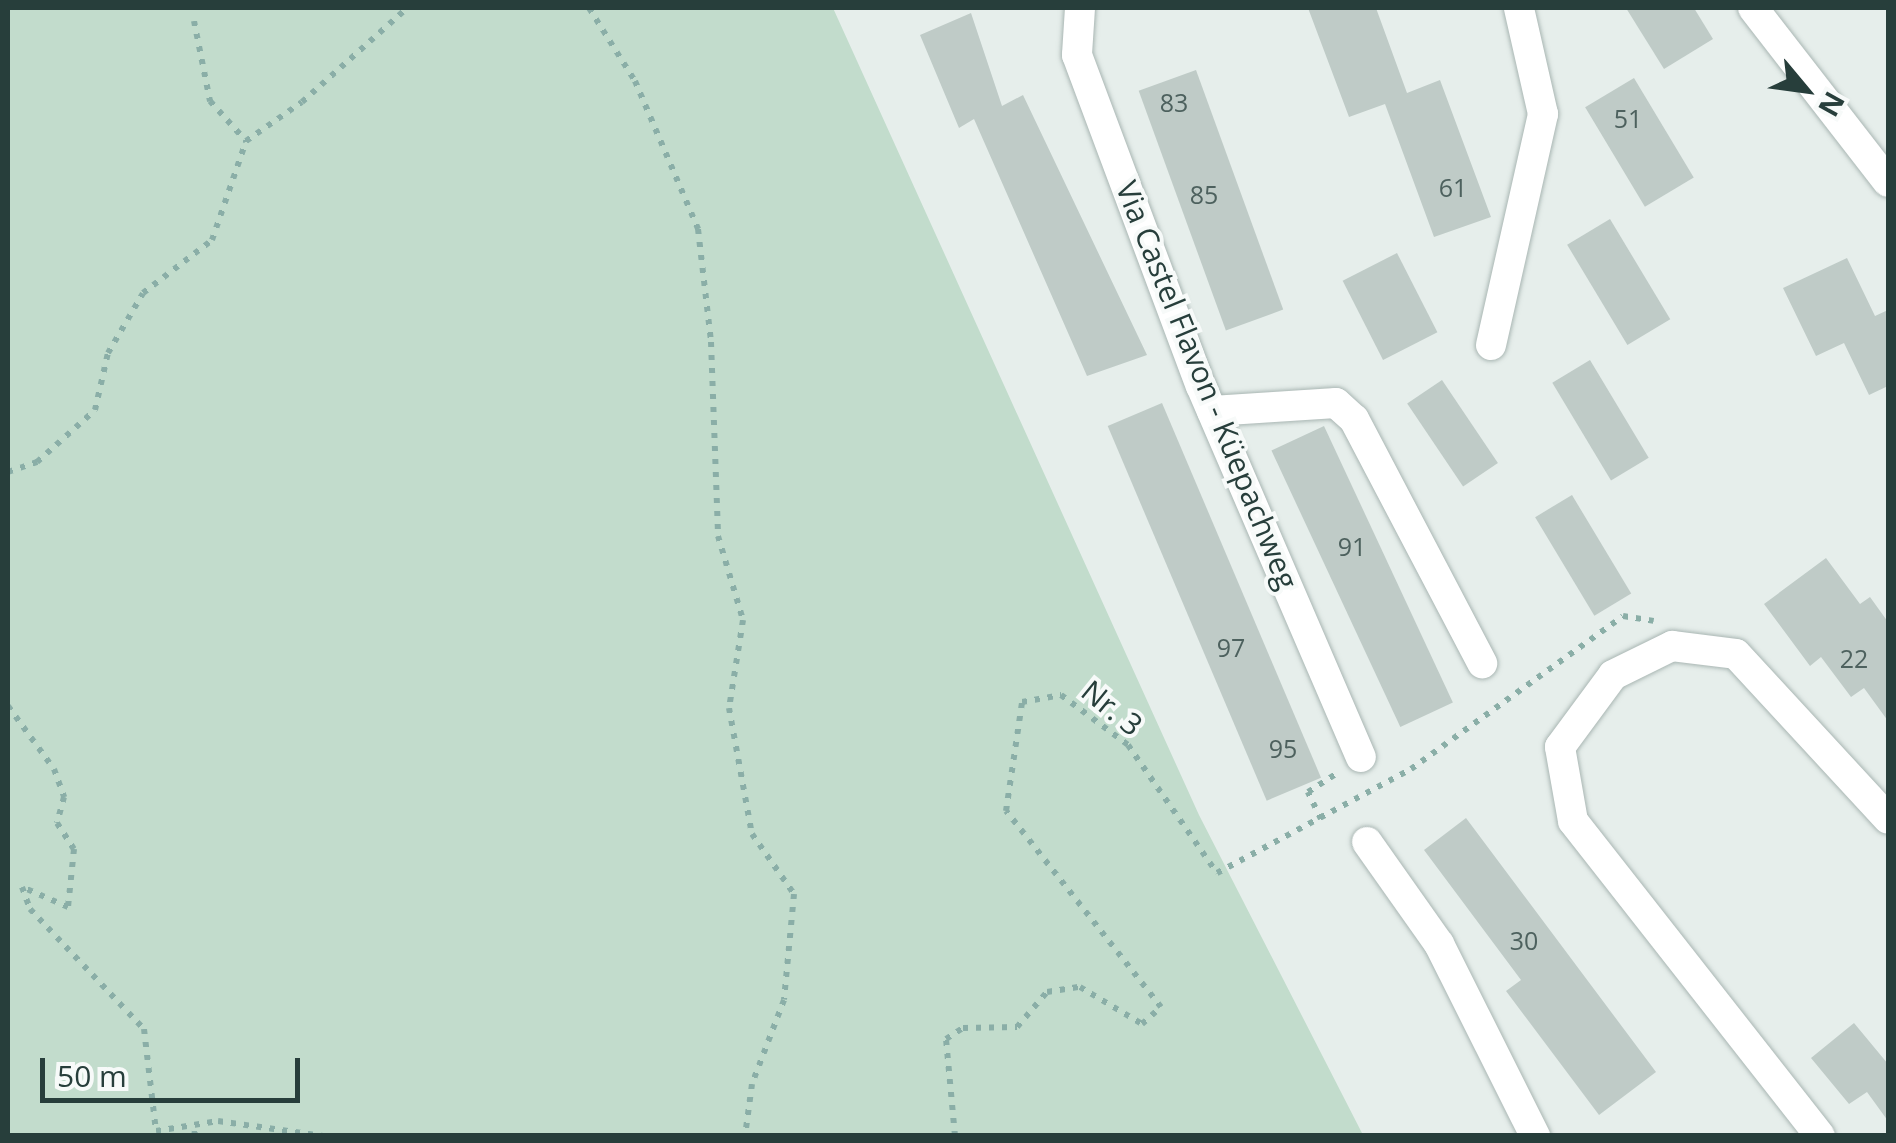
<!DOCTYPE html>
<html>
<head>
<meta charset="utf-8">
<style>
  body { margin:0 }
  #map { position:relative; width:1896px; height:1143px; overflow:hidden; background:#e6eeeb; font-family:"Open Sans",sans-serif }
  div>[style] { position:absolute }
  .green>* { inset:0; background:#c2dccc }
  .building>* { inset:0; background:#bfcbc7; transform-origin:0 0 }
  .path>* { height:6px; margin-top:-3px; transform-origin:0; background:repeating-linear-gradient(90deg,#8aaea7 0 5px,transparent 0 13px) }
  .roads { filter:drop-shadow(0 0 2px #a9b6b3) drop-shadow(0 0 2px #a9b6b3) }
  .minor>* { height:30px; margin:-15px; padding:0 15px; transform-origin:15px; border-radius:15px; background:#fff }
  span { translate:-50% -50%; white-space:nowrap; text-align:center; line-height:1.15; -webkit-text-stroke:8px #f7faf9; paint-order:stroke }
  .number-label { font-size:25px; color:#4d615e }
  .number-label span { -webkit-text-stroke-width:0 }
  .street-label { font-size:30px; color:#273e3b }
  .frame { position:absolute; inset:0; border:10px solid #273e3b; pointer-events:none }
  .north { position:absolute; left:1756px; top:40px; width:100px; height:100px; -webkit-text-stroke:8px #f7faf9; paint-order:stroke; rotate:119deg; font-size:28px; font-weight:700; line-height:40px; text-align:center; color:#273e3b }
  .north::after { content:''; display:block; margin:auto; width:35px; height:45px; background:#273e3b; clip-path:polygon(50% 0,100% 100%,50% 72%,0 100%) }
  .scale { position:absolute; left:40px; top:1058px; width:260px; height:45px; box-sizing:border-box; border:5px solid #273e3b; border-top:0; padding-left:12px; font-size:30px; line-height:35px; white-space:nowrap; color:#273e3b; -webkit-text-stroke:8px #f7faf9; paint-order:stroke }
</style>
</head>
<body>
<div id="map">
  <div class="green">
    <div style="clip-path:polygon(8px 8px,833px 8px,1199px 815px,1363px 1135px,8px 1135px)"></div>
  </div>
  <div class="building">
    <div style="clip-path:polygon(1308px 8px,1376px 8px,1407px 93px,1440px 80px,1491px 217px,1434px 237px,1385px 104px,1349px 117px)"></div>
    <div style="clip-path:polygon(1626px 8px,1694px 8px,1713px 39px,1664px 69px)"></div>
    <div style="clip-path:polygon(971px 13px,1002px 106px,1023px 95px,1147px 355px,1087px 376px,974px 119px,959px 128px,920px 35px)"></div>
    <div style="left:1196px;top:70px;width:255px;height:61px;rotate:70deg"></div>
    <div style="left:1634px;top:78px;width:116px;height:57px;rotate:59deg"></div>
    <div style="left:1610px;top:219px;width:117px;height:50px;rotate:59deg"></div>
    <div style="left:1397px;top:253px;width:89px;height:61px;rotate:63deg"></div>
    <div style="clip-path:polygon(1847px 258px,1875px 316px,1888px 310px,1888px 386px,1869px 395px,1844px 343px,1816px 356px,1783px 288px)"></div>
    <div style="left:1590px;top:360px;width:114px;height:44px;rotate:59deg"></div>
    <div style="left:1442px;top:380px;width:100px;height:42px;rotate:56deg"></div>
    <div style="left:1162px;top:403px;width:407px;height:59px;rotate:67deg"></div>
    <div style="left:1324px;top:426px;width:305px;height:58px;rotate:65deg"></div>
    <div style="left:1572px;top:495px;width:115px;height:43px;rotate:59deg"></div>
    <div style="clip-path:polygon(1826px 558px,1860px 604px,1870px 597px,1888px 622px,1888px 721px,1864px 688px,1851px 697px,1821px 657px,1810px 666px,1764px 604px)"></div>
    <div style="clip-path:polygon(1466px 818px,1656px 1072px,1599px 1115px,1506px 991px,1521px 980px,1424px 850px)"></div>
    <div style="clip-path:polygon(1854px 1023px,1888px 1064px,1888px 1121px,1867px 1092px,1849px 1104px,1811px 1058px)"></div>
  </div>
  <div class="path">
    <div style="left:589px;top:8px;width:86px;rotate:57.8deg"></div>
    <div style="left:635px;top:81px;width:161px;rotate:66.9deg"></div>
    <div style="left:698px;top:229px;width:114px;rotate:83.4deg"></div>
    <div style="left:711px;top:342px;width:194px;rotate:87.9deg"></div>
    <div style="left:718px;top:536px;width:88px;rotate:73.4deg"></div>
    <div style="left:743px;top:620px;width:89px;rotate:99deg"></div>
    <div style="left:729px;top:708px;width:128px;rotate:79.7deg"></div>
    <div style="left:752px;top:834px;width:73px;rotate:55deg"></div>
    <div style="left:794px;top:894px;width:106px;rotate:95.4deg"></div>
    <div style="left:784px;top:1000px;width:90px;rotate:110.9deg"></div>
    <div style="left:752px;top:1084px;width:52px;rotate:97.7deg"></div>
    <div style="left:194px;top:21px;width:82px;rotate:78.7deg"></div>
    <div style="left:210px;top:101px;width:54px;rotate:48deg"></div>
    <div style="left:8px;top:472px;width:31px;rotate:-19deg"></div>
    <div style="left:37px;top:462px;width:78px;rotate:-41.9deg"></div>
    <div style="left:95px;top:410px;width:58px;rotate:-77.2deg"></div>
    <div style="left:108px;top:353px;width:69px;rotate:-59.7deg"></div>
    <div style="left:143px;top:293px;width:87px;rotate:-37.5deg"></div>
    <div style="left:212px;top:240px;width:105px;rotate:-71deg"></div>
    <div style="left:246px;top:141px;width:68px;rotate:-34.9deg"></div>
    <div style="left:302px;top:102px;width:141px;rotate:-41.8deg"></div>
    <div style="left:8px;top:706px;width:78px;rotate:53.9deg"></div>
    <div style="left:54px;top:769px;width:30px;rotate:70deg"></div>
    <div style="left:64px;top:797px;width:27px;rotate:105deg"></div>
    <div style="left:57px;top:823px;width:31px;rotate:57deg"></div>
    <div style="left:74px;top:849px;width:58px;rotate:95.9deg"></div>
    <div style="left:68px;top:907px;width:50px;rotate:-156.5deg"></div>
    <div style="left:22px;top:887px;width:23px;rotate:70deg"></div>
    <div style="left:30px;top:909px;width:166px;rotate:46.5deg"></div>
    <div style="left:144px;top:1029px;width:103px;rotate:83.3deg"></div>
    <div style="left:156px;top:1131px;width:63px;rotate:-9.2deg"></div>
    <div style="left:218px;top:1121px;width:106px;rotate:8.1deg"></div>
    <div style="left:1321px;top:819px;width:30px;rotate:-116deg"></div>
    <div style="left:1308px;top:792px;width:35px;rotate:-33deg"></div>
    <div style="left:194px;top:1136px;width:11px;rotate:-80deg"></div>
    <div style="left:955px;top:1136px;width:97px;rotate:-95.3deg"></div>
    <div style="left:946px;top:1039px;width:20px;rotate:-33deg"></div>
    <div style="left:963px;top:1028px;width:54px;rotate:-1.1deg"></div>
    <div style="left:1017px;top:1027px;width:46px;rotate:-49.4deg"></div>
    <div style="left:1047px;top:992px;width:33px;rotate:-9deg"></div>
    <div style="left:1080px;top:987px;width:72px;rotate:30.8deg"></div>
    <div style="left:1142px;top:1024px;width:25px;rotate:-42deg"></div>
    <div style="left:1161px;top:1007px;width:250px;rotate:-128.3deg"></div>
    <div style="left:1006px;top:811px;width:110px;rotate:-81.6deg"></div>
    <div style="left:1022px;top:702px;width:40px;rotate:-10deg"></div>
    <div style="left:1061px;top:695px;width:84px;rotate:36.7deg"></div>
    <div style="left:1128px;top:745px;width:156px;rotate:55.2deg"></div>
    <div style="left:1217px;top:873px;width:220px;rotate:-28.2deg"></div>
    <div style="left:1411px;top:769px;width:261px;rotate:-35.8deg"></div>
    <div style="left:1623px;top:616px;width:31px;rotate:9deg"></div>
  </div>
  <div class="roads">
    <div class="minor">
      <div style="left:1080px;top:8px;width:47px;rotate:93.7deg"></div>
      <div style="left:1077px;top:55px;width:353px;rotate:69.5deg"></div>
      <div style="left:1201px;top:386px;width:404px;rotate:66.7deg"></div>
      <div style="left:1753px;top:8px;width:220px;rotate:52.2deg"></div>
      <div style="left:1491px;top:345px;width:237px;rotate:-77.3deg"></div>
      <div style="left:1543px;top:114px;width:109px;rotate:-102.8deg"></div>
      <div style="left:1212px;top:411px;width:124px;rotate:-3.7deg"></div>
      <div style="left:1336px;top:403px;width:24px;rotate:42deg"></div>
      <div style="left:1354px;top:419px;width:276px;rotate:62.3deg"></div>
      <div style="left:1367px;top:842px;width:125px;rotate:54.8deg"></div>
      <div style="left:1439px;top:944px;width:215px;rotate:63.4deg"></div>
      <div style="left:1820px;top:1136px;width:400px;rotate:-128.1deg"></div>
      <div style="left:1573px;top:821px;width:75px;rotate:-100deg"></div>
      <div style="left:1560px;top:747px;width:89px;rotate:-53.6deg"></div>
      <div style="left:1613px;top:675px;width:66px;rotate:-26.2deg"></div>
      <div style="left:1672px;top:646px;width:64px;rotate:7.1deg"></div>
      <div style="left:1736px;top:654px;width:224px;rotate:47.3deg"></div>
    </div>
  </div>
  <div class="number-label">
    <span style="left:1174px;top:102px">83</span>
    <span style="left:1628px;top:118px">51</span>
    <span style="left:1453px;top:187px">61</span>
    <span style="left:1204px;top:194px">85</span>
    <span style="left:1352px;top:546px">91</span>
    <span style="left:1231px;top:647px">97</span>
    <span style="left:1854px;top:658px">22</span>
    <span style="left:1283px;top:748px">95</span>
    <span style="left:1524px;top:940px">30</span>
  </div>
  <div class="street-label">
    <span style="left:1207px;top:385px;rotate:68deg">Via Castel Flavon - Küepachweg</span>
    <span style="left:1112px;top:708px;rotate:39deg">Nr. 3</span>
  </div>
  <div class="frame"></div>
  <div class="north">N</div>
  <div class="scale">50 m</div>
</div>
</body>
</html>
